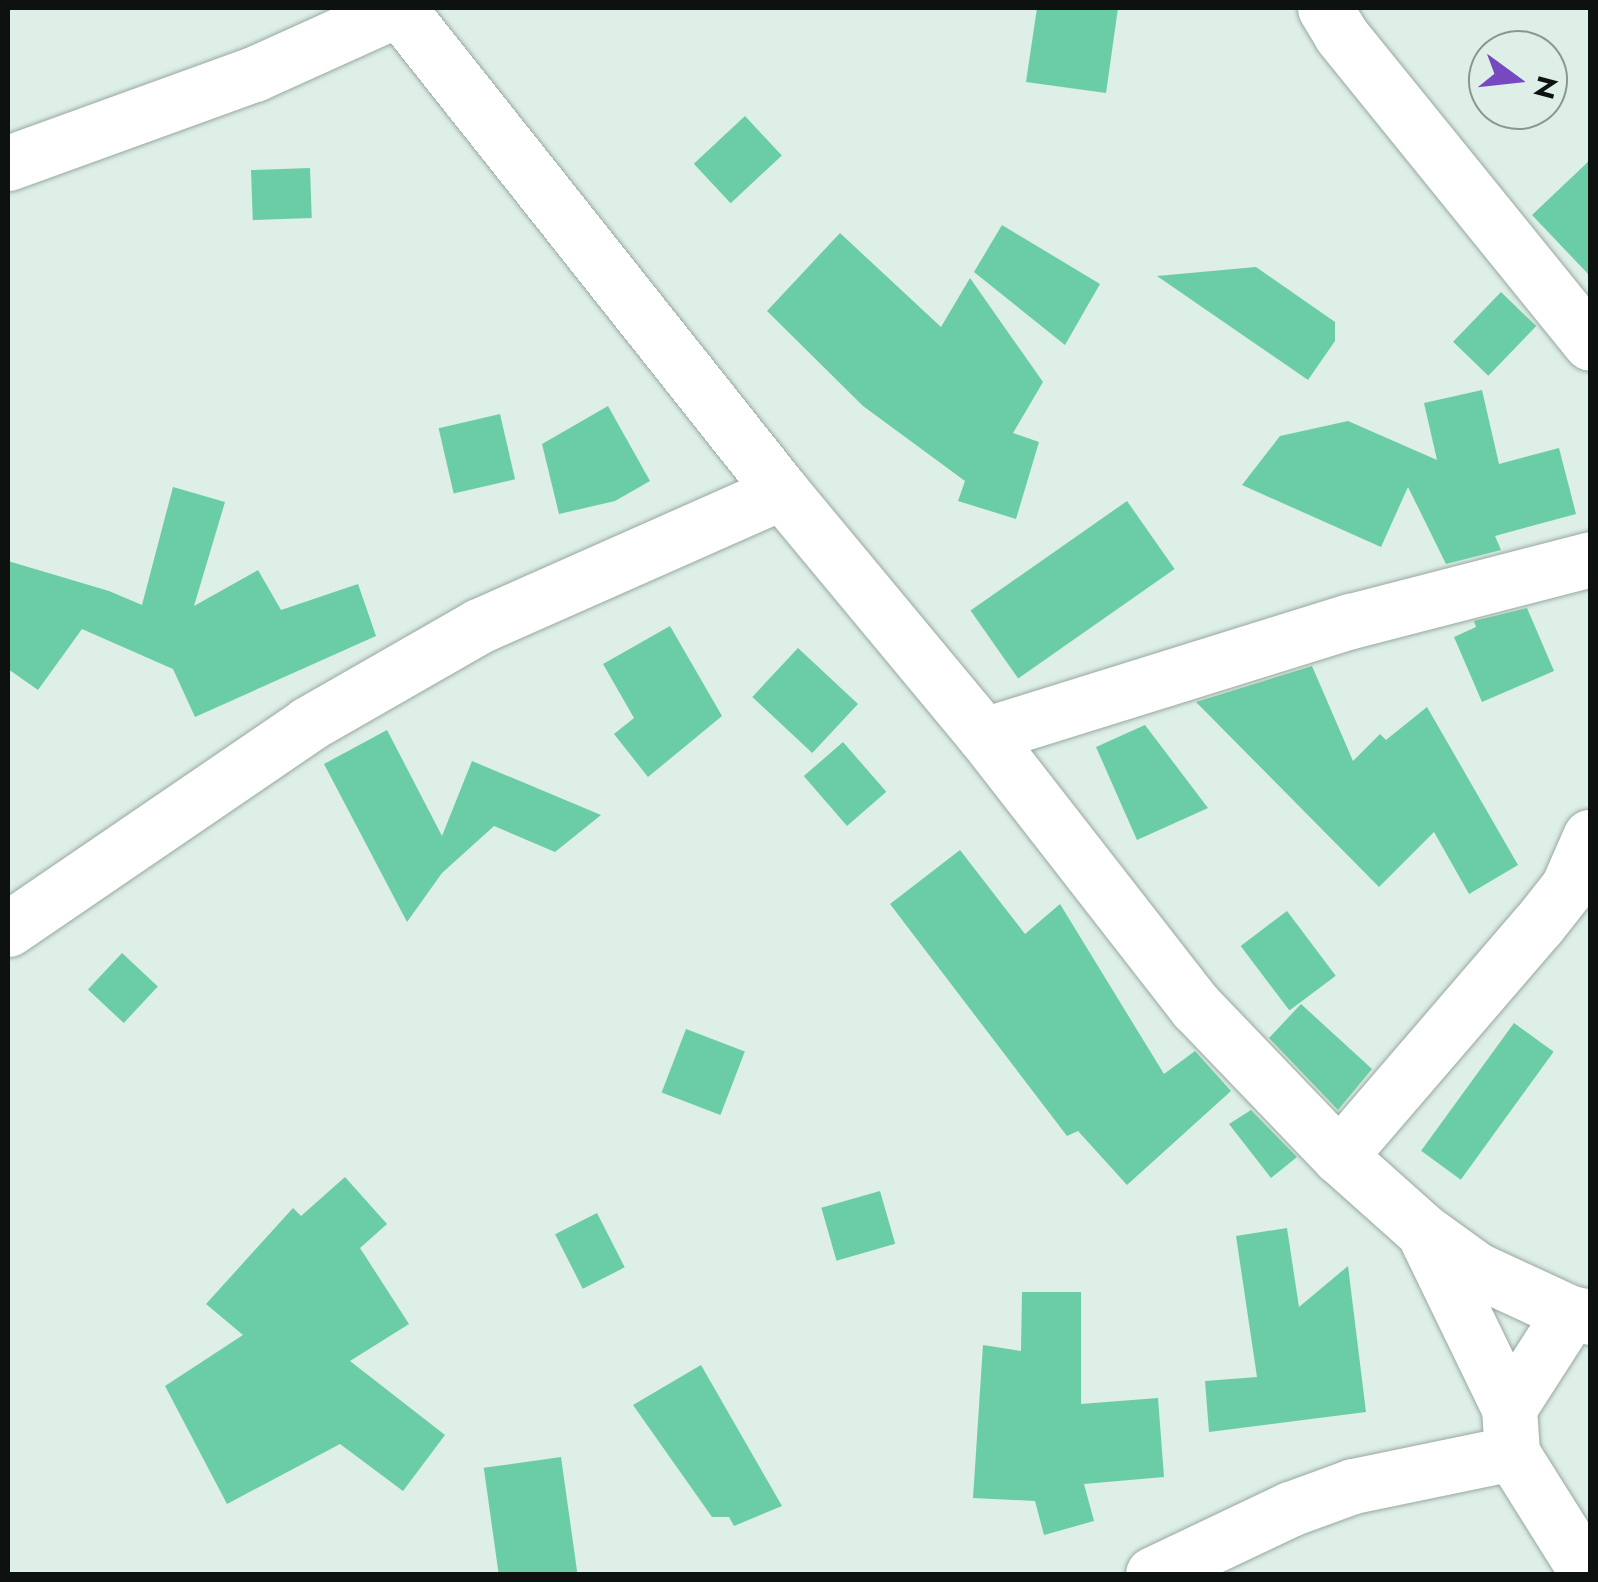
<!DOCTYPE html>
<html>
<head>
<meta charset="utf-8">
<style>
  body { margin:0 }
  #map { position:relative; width:1598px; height:1582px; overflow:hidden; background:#ddefe6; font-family:Jost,sans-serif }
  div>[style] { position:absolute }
  .building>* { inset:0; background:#6bcda6; transform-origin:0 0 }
  .roads { filter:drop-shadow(0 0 2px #98a8a0) drop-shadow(0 0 2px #98a8a0) }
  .minor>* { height:55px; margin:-27.5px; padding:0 27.5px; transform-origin:27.5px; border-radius:27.5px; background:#fff }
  span { translate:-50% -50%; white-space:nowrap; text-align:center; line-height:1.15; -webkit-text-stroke:10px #ddefe6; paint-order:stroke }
  .frame { position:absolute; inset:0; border:10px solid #0d1210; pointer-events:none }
  .north { position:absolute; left:1468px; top:30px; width:100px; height:100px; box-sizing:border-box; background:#ddefe6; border:2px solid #8a9790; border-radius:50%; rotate:105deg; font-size:28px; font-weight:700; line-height:40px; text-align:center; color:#0d1210 }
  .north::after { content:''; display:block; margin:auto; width:35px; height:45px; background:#7749c1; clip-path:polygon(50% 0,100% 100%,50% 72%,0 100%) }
</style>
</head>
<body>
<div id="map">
  <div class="building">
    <div style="clip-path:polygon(1037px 8px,1118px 8px,1106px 93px,1026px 82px)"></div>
    <div style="left:745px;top:116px;width:54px;height:70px;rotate:47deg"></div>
    <div style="clip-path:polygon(1590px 160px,1590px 276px,1532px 215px)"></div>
    <div style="left:310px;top:168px;width:50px;height:59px;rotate:88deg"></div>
    <div style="clip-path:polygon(1002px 225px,1100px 284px,1065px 345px,974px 272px)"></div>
    <div style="clip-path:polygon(840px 233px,941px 327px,970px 278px,1043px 382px,1013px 433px,1039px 442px,1016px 519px,958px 501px,965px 481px,863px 406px,767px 311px)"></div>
    <div style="clip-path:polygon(1256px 267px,1335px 322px,1335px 341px,1308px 380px,1157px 276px)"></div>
    <div style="left:1501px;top:292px;width:49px;height:69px;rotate:44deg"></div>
    <div style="clip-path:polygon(1482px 390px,1499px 464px,1559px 448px,1576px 514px,1495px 536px,1501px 550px,1446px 564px,1408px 487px,1381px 547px,1242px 485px,1280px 436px,1348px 421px,1437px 460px,1424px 403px)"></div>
    <div style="clip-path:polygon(608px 406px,650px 481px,615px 501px,559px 514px,542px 444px)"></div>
    <div style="left:500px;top:414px;width:67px;height:63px;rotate:77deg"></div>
    <div style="clip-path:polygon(173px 487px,225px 502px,194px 606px,258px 570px,281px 610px,358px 584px,376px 636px,195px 717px,173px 669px,82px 629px,38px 690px,8px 669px,8px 561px,109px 591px,142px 605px)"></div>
    <div style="left:1127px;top:501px;width:83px;height:191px;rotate:55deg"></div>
    <div style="clip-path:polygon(1527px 608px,1554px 671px,1482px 702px,1454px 637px,1476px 627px,1474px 621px)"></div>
    <div style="clip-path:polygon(670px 626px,722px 716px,648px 777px,614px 734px,634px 718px,603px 664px)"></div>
    <div style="left:798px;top:648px;width:82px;height:67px;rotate:43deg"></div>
    <div style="clip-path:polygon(1312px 666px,1353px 761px,1380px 734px,1386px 740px,1427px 707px,1518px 865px,1469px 894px,1434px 832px,1379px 887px,1196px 702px)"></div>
    <div style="clip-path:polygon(1145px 725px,1208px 808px,1137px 840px,1096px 747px)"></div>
    <div style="clip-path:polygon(387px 730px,442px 836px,472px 761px,601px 815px,555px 852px,494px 826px,442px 873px,407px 922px,324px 764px)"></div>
    <div style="left:843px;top:742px;width:66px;height:52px;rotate:49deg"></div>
    <div style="clip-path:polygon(960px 850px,1025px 934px,1060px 904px,1164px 1074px,1195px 1051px,1231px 1091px,1127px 1185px,1078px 1131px,1067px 1136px,890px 904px)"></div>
    <div style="left:1287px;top:911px;width:81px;height:58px;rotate:53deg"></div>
    <div style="left:122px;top:953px;width:49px;height:50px;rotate:43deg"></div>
    <div style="clip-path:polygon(1301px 1004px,1372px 1069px,1338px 1110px,1269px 1038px)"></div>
    <div style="left:1514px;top:1023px;width:49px;height:158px;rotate:36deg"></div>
    <div style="left:686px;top:1029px;width:63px;height:68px;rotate:21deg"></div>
    <div style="clip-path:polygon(1251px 1110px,1297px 1157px,1271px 1178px,1229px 1124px)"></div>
    <div style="clip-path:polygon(345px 1177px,387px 1224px,360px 1248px,409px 1324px,350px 1361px,445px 1435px,403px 1491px,340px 1444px,227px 1504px,165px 1386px,243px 1335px,206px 1304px,293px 1208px,301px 1216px)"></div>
    <div style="left:880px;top:1191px;width:55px;height:61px;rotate:74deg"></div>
    <div style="left:597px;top:1213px;width:61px;height:47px;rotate:63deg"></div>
    <div style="clip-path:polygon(1287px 1228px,1299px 1307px,1348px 1266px,1366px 1412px,1209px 1432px,1205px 1381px,1257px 1377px,1236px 1236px)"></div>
    <div style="clip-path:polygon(1022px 1292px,1081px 1292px,1081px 1404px,1158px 1398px,1164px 1477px,1084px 1484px,1094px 1521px,1044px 1535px,1035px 1501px,973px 1498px,983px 1345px,1021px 1351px)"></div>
    <div style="clip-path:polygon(701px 1365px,782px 1506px,734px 1526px,729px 1517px,712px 1517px,633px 1405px)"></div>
    <div style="left:561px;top:1457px;width:118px;height:78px;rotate:82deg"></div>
  </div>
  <div class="roads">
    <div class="minor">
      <div style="left:398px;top:8px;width:618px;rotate:51.57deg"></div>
      <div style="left:782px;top:492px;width:316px;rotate:50.3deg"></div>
      <div style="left:984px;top:735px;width:345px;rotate:52.1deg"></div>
      <div style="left:1196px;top:1007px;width:207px;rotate:46.2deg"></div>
      <div style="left:1339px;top:1156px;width:113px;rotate:41.8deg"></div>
      <div style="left:1423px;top:1231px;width:67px;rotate:35.8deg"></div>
      <div style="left:1477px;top:1270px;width:102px;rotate:24.8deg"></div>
      <div style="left:1570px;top:1313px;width:20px;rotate:11deg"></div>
      <div style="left:1325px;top:8px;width:31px;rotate:59deg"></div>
      <div style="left:1341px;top:35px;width:396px;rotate:51deg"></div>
      <div style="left:8px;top:163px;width:262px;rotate:-19.9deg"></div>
      <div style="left:254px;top:74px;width:160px;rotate:-24.3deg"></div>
      <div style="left:984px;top:735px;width:384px;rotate:-17.3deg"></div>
      <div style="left:1351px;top:621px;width:247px;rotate:-14.5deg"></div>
      <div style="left:8px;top:929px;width:363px;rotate:-34.3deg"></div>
      <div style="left:308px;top:724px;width:197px;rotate:-29.8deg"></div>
      <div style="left:479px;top:626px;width:331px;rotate:-23.9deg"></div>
      <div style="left:1339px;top:1156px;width:305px;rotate:-49.3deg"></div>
      <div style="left:1538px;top:925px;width:48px;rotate:-51.7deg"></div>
      <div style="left:1568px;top:887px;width:55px;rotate:-66.3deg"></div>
      <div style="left:1427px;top:1239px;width:188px;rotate:64.1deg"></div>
      <div style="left:1509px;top:1408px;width:45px;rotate:86.2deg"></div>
      <div style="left:1512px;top:1453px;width:143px;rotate:57.9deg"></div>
      <div style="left:1509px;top:1408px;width:113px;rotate:-57.3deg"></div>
      <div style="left:1153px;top:1574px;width:152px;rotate:-25.4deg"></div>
      <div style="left:1290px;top:1509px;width:67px;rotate:-20.1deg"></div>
      <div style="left:1353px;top:1486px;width:162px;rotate:-11.7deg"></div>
    </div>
  </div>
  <div class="frame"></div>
  <div class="north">N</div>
</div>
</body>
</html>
